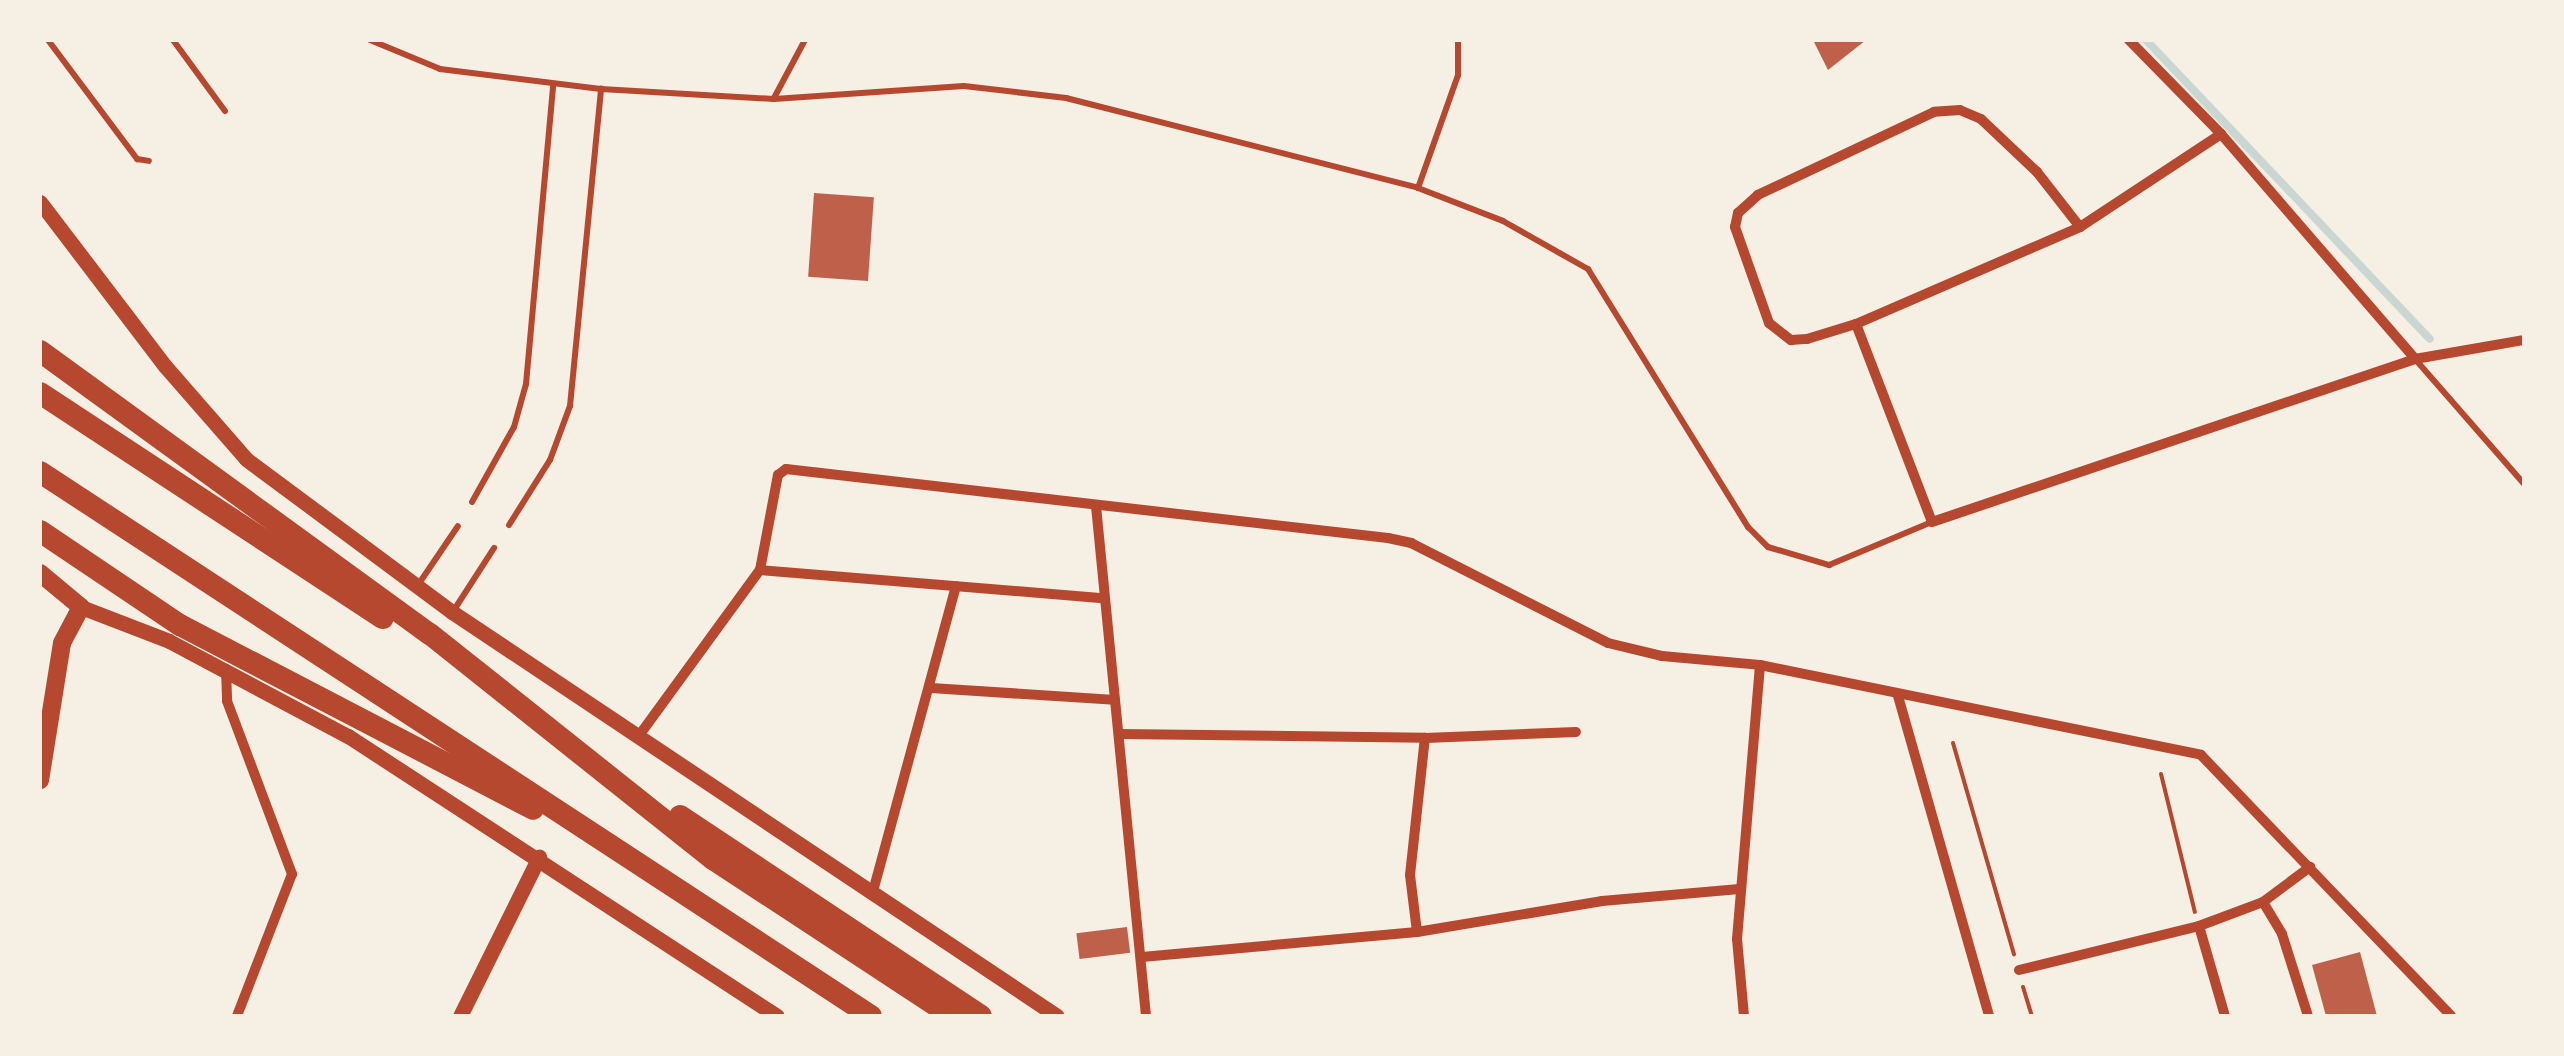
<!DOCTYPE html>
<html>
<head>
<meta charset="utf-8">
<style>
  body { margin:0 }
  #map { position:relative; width:2564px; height:1056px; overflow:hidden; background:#f6efe4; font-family:"Fira Sans",sans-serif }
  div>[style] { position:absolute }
  .stream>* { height:8px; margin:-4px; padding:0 4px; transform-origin:4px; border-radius:4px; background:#c9d6d2 }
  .building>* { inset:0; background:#bf614a; transform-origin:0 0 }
  .path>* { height:4px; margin:-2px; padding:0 2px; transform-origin:2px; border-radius:2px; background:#b5482f }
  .service>* { height:6px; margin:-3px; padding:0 3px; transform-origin:3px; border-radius:3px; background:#b5482f }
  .minor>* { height:10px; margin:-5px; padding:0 5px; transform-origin:5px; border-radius:5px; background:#b5482f }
  .tertiary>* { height:15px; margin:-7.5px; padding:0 7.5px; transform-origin:7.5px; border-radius:7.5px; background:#b5482f }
  .secondary>* { height:18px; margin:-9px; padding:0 9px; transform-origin:9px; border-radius:9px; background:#b5482f }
  .motorway>* { height:22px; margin:-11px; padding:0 11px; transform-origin:11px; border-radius:11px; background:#b5482f }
  span { translate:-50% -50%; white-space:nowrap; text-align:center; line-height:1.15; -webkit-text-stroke:10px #f6efe4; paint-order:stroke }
  .frame { position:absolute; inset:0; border:42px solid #f6efe4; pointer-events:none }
</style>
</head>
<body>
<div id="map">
  <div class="stream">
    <div style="left:2146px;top:40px;width:412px;rotate:46.5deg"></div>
  </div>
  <div class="building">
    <div style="clip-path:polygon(1813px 40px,1866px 40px,1828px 70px)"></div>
    <div style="left:814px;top:193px;width:60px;height:84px;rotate:4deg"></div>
    <div style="left:1127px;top:927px;width:26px;height:51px;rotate:83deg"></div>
    <div style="clip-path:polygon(2360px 952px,2377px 1016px,2326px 1016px,2312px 965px)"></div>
  </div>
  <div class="path">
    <div style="left:1953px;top:743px;width:220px;rotate:73.9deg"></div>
    <div style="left:2161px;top:774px;width:142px;rotate:76.2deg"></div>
    <div style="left:2023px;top:987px;width:30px;rotate:73deg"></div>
  </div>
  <div class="service">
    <div style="left:48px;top:40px;width:149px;rotate:53.2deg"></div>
    <div style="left:137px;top:159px;width:12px;rotate:9deg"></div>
    <div style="left:173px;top:40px;width:88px;rotate:53.8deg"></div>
    <div style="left:370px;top:40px;width:76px;rotate:22.5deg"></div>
    <div style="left:440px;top:69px;width:162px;rotate:7.1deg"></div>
    <div style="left:601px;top:89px;width:173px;rotate:3.3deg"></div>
    <div style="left:774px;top:99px;width:190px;rotate:-3.9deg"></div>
    <div style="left:964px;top:86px;width:103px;rotate:6.7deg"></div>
    <div style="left:1066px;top:98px;width:363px;rotate:14.3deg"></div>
    <div style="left:1418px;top:188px;width:91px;rotate:21.2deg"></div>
    <div style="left:1503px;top:221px;width:98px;rotate:29.5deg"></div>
    <div style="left:1588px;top:269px;width:304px;rotate:58.2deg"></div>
    <div style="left:1748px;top:527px;width:28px;rotate:45deg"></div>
    <div style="left:1768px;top:547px;width:64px;rotate:16.4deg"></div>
    <div style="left:1829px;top:565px;width:112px;rotate:-22.7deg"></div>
    <div style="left:774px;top:98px;width:66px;rotate:-61.9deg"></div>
    <div style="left:1418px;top:188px;width:120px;rotate:-70.5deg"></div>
    <div style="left:1458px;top:75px;width:35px;rotate:-90deg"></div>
    <div style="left:2415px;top:359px;width:166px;rotate:48.9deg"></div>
    <div style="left:472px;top:502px;width:86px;rotate:-60.8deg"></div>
    <div style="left:514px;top:427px;width:45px;rotate:-74.4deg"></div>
    <div style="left:526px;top:384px;width:300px;rotate:-84.8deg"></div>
    <div style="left:509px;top:525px;width:77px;rotate:-57.8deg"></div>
    <div style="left:550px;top:460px;width:58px;rotate:-69.7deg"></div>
    <div style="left:570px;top:406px;width:319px;rotate:-84.4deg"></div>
    <div style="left:418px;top:585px;width:71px;rotate:-55.9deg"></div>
    <div style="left:454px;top:610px;width:74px;rotate:-57.2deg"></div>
  </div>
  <div class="minor">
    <div style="left:2129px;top:40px;width:132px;rotate:45.6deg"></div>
    <div style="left:2221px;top:134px;width:297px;rotate:49.2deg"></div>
    <div style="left:2080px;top:227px;width:70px;rotate:-128deg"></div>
    <div style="left:2037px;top:172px;width:77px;rotate:-136.6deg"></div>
    <div style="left:1981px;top:119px;width:23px;rotate:-157deg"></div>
    <div style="left:1960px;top:110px;width:26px;rotate:176deg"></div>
    <div style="left:1934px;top:112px;width:195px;rotate:154.8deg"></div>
    <div style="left:1758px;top:195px;width:27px;rotate:138deg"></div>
    <div style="left:1738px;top:213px;width:14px;rotate:102deg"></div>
    <div style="left:1735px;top:227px;width:102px;rotate:70.5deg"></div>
    <div style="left:1769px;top:323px;width:28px;rotate:38deg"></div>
    <div style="left:1791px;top:340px;width:16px;rotate:-4deg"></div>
    <div style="left:1807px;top:339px;width:51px;rotate:-17deg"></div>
    <div style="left:1856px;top:324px;width:244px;rotate:-23.4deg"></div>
    <div style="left:2080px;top:227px;width:169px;rotate:-33.4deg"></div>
    <div style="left:1856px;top:324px;width:212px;rotate:69deg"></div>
    <div style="left:1932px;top:522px;width:510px;rotate:-18.65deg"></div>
    <div style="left:2415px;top:359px;width:111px;rotate:-9.9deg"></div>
    <div style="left:1096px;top:506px;width:512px;rotate:84.4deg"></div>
    <div style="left:760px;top:570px;width:344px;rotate:4.7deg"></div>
    <div style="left:226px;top:669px;width:32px;rotate:88deg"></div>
    <div style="left:227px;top:701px;width:185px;rotate:69.4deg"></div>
    <div style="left:292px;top:874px;width:152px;rotate:111.2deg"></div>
    <div style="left:931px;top:688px;width:184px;rotate:3.7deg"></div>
    <div style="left:1898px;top:696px;width:333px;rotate:74.1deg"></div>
    <div style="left:1119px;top:734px;width:306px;rotate:0.7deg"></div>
    <div style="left:1425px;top:738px;width:151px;rotate:-2.3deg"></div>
    <div style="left:638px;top:737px;width:207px;rotate:-53.9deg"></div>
    <div style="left:760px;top:570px;width:97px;rotate:-79.3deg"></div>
    <div style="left:778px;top:475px;width:10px;rotate:-37deg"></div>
    <div style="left:786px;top:469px;width:606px;rotate:6.54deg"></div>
    <div style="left:1388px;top:538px;width:24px;rotate:12deg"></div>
    <div style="left:1411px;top:543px;width:221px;rotate:26.9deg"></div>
    <div style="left:1608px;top:643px;width:56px;rotate:13.5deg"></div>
    <div style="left:1662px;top:656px;width:98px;rotate:5.2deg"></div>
    <div style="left:1760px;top:665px;width:450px;rotate:11.5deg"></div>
    <div style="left:2201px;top:755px;width:361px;rotate:46.2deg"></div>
    <div style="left:872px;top:895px;width:320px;rotate:-74.8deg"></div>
    <div style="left:2263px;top:902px;width:37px;rotate:59deg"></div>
    <div style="left:2282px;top:934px;width:86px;rotate:72.4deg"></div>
    <div style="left:2199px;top:926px;width:94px;rotate:73.9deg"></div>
    <div style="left:1417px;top:932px;width:57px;rotate:-97deg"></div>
    <div style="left:1410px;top:875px;width:138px;rotate:-83.8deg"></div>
    <div style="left:1142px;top:957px;width:276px;rotate:-5.2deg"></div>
    <div style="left:1417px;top:932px;width:188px;rotate:-9.5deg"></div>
    <div style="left:1602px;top:901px;width:138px;rotate:-5deg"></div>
    <div style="left:2019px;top:970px;width:185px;rotate:-13.7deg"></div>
    <div style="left:2199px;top:926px;width:68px;rotate:-20.6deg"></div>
    <div style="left:2263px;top:902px;width:59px;rotate:-36.7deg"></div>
    <div style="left:1744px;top:1016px;width:77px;rotate:-95.2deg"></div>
    <div style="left:1737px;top:939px;width:275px;rotate:-85.2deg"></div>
  </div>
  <div class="tertiary">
    <div style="left:40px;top:202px;width:206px;rotate:52.7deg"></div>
    <div style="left:165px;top:366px;width:123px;rotate:48.9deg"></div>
    <div style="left:246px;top:459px;width:257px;rotate:36.6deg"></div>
    <div style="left:452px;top:612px;width:727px;rotate:33.73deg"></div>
    <div style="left:81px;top:607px;width:94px;rotate:21.1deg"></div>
    <div style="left:169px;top:641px;width:203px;rotate:28deg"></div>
    <div style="left:348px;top:736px;width:512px;rotate:33.13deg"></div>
    <div style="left:460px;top:1016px;width:178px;rotate:-63.6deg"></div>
  </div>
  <div class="secondary">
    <div style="left:40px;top:573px;width:53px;rotate:39.7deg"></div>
    <div style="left:81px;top:607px;width:41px;rotate:117.8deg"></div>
    <div style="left:62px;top:643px;width:139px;rotate:99.1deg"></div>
  </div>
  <div class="motorway">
    <div style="left:40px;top:351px;width:482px;rotate:36deg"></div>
    <div style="left:430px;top:634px;width:362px;rotate:38.5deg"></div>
    <div style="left:713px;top:859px;width:286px;rotate:33.3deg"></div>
    <div style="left:40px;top:393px;width:410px;rotate:33.3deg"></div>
    <div style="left:40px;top:472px;width:993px;rotate:33.21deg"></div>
    <div style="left:40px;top:531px;width:169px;rotate:33.9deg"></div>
    <div style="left:180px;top:625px;width:398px;rotate:27.5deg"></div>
    <div style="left:680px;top:816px;width:361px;rotate:33.6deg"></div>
  </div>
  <div class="frame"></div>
</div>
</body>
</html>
